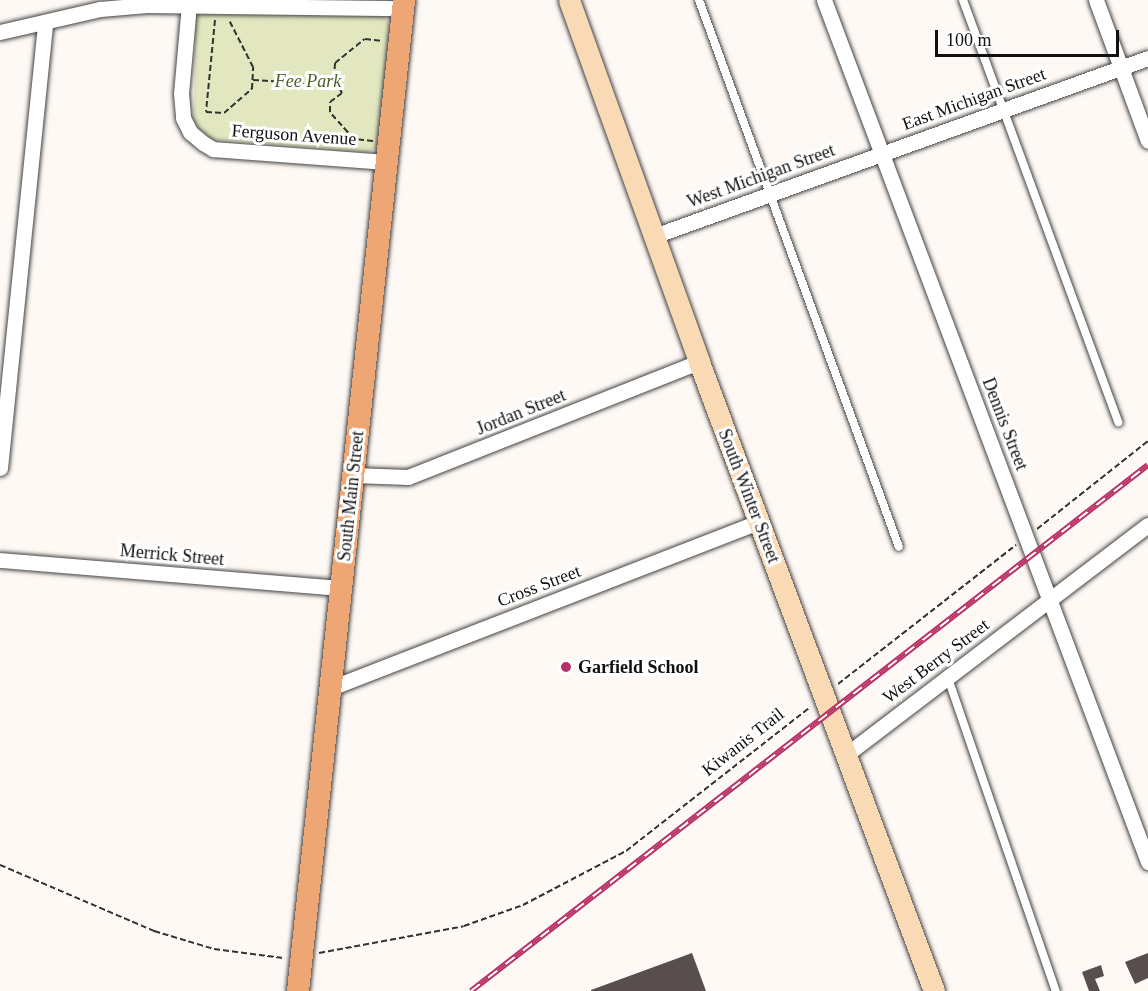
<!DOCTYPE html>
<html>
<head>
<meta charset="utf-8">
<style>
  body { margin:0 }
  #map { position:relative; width:1148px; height:991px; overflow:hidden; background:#fef9f4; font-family:"Times New Roman",serif }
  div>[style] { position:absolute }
  .green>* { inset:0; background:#e2e7bf }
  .building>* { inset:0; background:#584e4d }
  .path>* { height:2px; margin-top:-1px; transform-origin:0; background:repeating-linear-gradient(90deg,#323232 0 6px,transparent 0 9px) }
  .roads { filter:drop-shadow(0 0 2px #434343) drop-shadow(0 0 2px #434343) }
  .lane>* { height:8px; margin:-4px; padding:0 4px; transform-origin:4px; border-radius:4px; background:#fff }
  .street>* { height:15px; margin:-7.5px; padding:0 7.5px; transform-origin:7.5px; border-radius:7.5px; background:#fff }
  .secondary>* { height:21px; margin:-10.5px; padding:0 10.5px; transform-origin:10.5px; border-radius:10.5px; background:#f9dab4 }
  .primary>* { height:22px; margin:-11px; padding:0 11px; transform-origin:11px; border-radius:11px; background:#eea674 }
  .rail>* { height:6px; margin-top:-3px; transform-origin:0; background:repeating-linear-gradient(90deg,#fff 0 11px,#b73166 0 22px); box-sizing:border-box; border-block:2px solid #b73166 }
  .dots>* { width:16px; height:16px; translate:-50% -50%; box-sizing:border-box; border:3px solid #fff; border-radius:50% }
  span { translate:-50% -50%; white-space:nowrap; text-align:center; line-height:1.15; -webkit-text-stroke:6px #fff; paint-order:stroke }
  .park-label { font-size:18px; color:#476424; font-style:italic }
  .street-label { font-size:18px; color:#101010 }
  .poi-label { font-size:18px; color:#101010; font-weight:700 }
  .left { translate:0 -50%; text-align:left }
  .scale { position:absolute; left:935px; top:30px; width:184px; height:27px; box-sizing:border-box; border:3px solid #101010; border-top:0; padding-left:8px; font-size:18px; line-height:21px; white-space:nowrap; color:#101010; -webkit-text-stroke:4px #fff; paint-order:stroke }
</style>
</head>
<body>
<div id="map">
  <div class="green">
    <div style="clip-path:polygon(196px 14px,385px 16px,390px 29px,377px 148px,368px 152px,207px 139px,193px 128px)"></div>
  </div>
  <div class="building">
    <div style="clip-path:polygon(692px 953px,706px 991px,591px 991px,591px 990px)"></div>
    <div style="clip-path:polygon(1148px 953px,1148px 978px,1135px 984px,1125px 962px)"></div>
    <div style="clip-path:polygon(1101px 965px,1104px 976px,1095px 979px,1100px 991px,1089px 991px,1082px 972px)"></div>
  </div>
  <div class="path">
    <div style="left:215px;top:20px;width:92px;rotate:95.6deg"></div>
    <div style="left:206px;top:112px;width:18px;rotate:3deg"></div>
    <div style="left:224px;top:113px;width:37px;rotate:-41deg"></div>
    <div style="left:252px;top:89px;width:22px;rotate:-87deg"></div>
    <div style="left:253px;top:67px;width:53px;rotate:-117.1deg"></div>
    <div style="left:253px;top:80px;width:64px;rotate:3.6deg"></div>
    <div style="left:317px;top:84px;width:18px;rotate:-19deg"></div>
    <div style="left:373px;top:141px;width:19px;rotate:-174deg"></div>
    <div style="left:354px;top:139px;width:36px;rotate:-132deg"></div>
    <div style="left:330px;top:112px;width:10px;rotate:-90deg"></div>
    <div style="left:330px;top:102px;width:15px;rotate:-37deg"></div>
    <div style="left:342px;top:93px;width:17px;rotate:-118deg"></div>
    <div style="left:334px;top:78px;width:15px;rotate:-86deg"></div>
    <div style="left:335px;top:63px;width:38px;rotate:-39deg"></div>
    <div style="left:365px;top:39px;width:18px;rotate:6deg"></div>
    <div style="left:1037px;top:529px;width:142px;rotate:-38.4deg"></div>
    <div style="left:838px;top:684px;width:226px;rotate:-38deg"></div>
    <div style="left:0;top:865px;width:168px;rotate:23.2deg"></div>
    <div style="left:154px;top:931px;width:63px;rotate:16.7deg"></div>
    <div style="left:214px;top:949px;width:70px;rotate:7.4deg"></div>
    <div style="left:319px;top:953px;width:147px;rotate:-10.5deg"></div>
    <div style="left:464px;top:926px;width:63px;rotate:-19.6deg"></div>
    <div style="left:523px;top:905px;width:116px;rotate:-27.7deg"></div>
    <div style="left:626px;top:851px;width:234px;rotate:-38deg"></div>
  </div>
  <div class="roads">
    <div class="lane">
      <div style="left:699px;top:0;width:582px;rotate:69.92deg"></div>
      <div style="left:963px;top:0;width:450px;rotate:69.8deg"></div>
      <div style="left:948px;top:678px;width:331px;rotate:71deg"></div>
    </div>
    <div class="street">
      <div style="left:824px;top:0;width:921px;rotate:69.4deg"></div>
      <div style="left:1096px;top:0;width:150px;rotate:69.8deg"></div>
      <div style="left:189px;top:4px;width:89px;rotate:95.1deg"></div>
      <div style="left:181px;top:93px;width:25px;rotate:85deg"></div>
      <div style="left:183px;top:118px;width:16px;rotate:63deg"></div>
      <div style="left:190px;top:132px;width:17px;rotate:40deg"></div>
      <div style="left:203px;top:143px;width:12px;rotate:31deg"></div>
      <div style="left:213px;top:149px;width:173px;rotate:4.3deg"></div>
      <div style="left:0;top:32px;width:103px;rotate:-13deg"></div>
      <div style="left:100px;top:9px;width:47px;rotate:-4.9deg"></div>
      <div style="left:147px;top:5px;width:256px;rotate:0.7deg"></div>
      <div style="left:654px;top:236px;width:525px;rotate:-19.82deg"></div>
      <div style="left:0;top:468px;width:448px;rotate:-84.2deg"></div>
      <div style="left:353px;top:475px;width:55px;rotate:2.1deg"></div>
      <div style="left:408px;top:477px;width:313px;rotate:-21.6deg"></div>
      <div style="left:0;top:560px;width:343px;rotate:4.7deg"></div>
      <div style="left:333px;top:687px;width:457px;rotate:-21.2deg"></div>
      <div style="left:847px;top:754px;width:378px;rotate:-37.3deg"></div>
    </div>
    <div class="secondary">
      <div style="left:569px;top:0;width:385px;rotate:70.2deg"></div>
      <div style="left:699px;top:362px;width:671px;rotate:69.51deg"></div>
    </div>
    <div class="primary">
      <div style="left:298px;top:991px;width:997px;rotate:-83.89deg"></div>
    </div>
  </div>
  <div class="rail">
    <div style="left:471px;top:991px;width:857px;rotate:-37.85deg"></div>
  </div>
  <div class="dots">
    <div style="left:566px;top:667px;background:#b73166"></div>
  </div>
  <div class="park-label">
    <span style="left:308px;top:81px">Fee Park</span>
  </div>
  <div class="street-label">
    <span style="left:974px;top:99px;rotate:-20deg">East Michigan Street</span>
    <span style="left:294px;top:135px;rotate:4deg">Ferguson Avenue</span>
    <span style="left:761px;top:176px;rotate:-20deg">West Michigan Street</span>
    <span style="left:521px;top:412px;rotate:-22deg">Jordan Street</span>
    <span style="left:1005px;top:424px;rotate:69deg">Dennis Street</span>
    <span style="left:351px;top:496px;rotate:-84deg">South Main Street</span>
    <span style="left:749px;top:496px;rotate:69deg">South Winter Street</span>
    <span style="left:172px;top:555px;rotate:5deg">Merrick Street</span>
    <span style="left:539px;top:586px;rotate:-21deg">Cross Street</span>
    <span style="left:936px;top:661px;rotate:-37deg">West Berry Street</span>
    <span style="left:743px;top:742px;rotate:-38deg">Kiwanis Trail</span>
  </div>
  <div class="poi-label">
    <span class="left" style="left:578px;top:667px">Garfield School</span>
  </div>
  <div class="scale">100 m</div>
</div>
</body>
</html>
